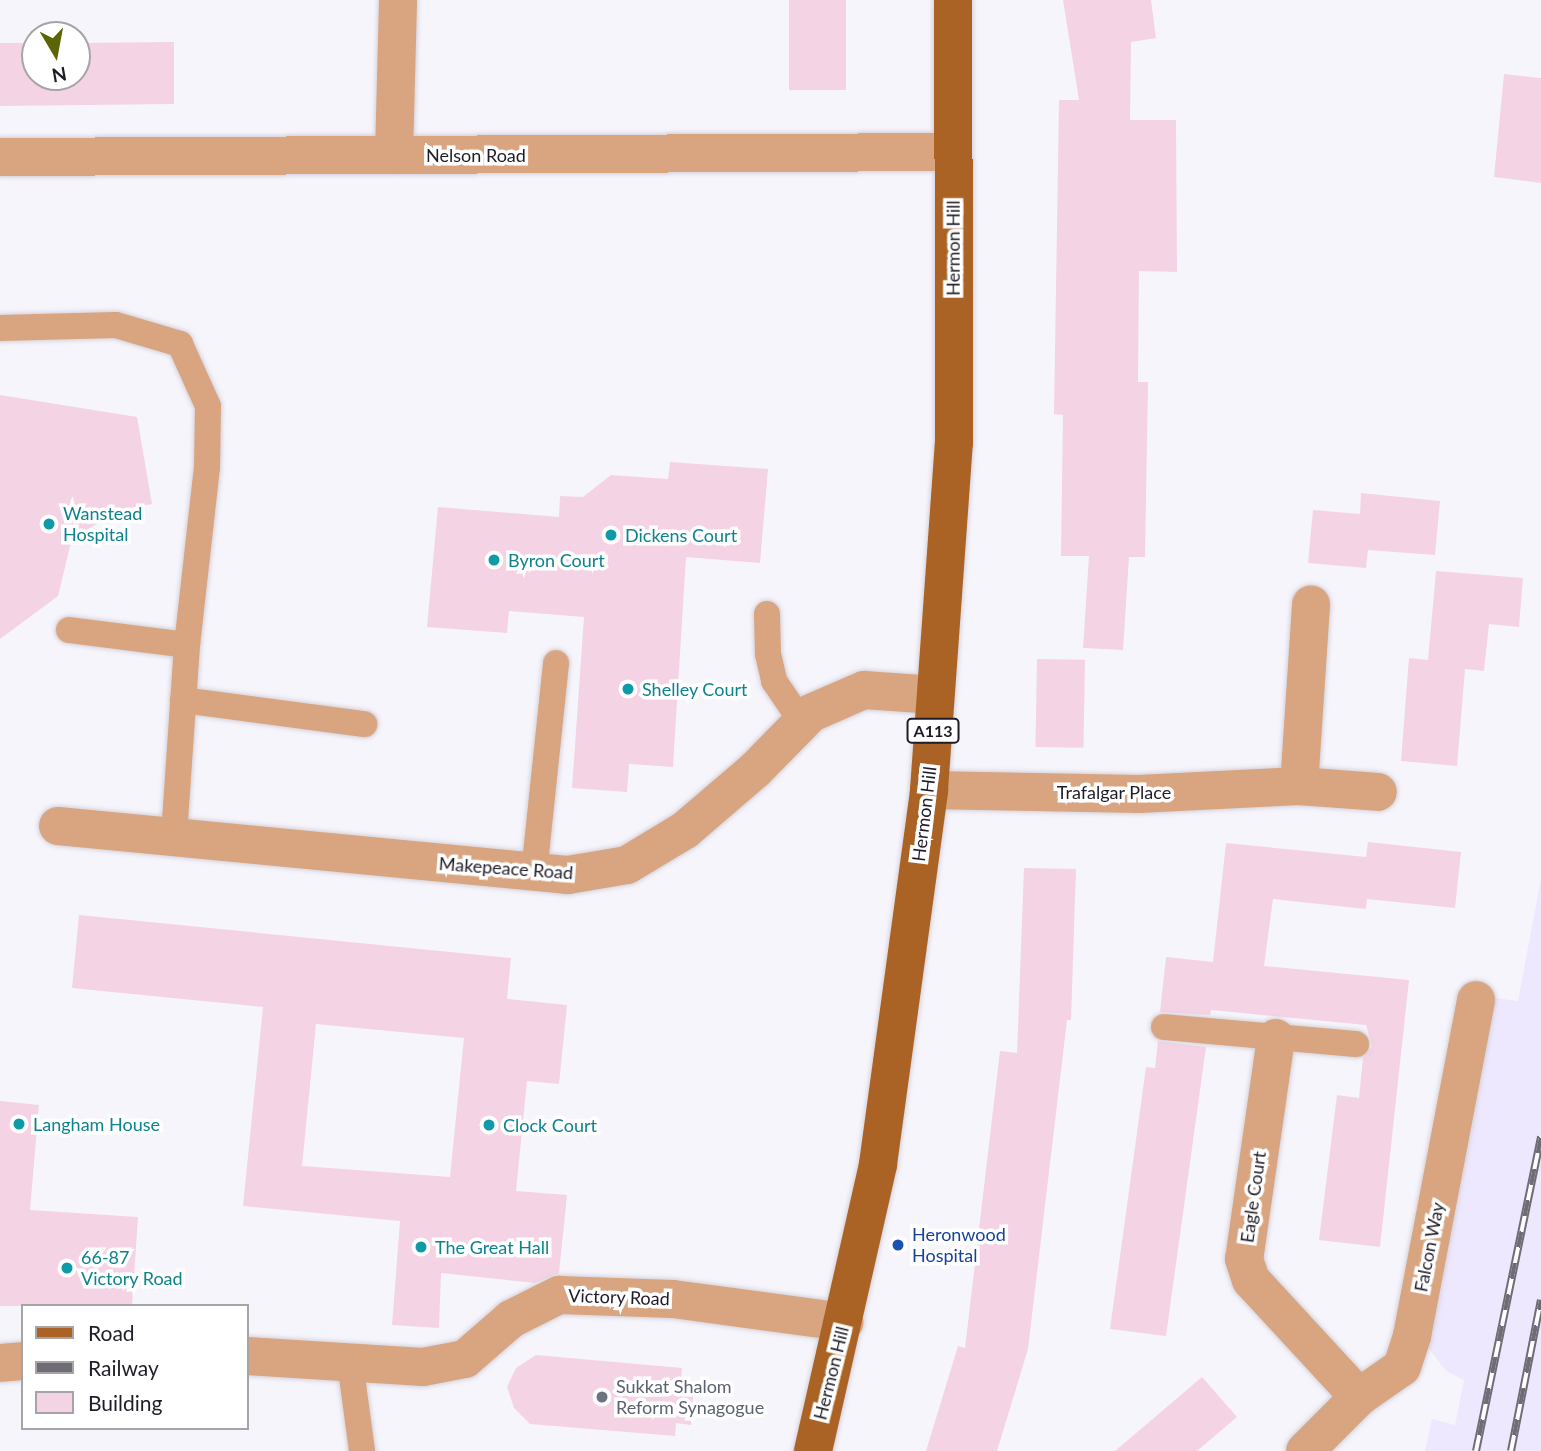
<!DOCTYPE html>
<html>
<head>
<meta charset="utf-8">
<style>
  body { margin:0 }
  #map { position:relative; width:1541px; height:1451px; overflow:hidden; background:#f7f5fc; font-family:Lato,sans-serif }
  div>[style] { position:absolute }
  .built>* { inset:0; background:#eee8ff }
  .building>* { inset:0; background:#f4d3e5; transform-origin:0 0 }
  .roads { filter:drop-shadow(0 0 2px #d5d2da) drop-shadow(0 0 2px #d5d2da) }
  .lane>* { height:26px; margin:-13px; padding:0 13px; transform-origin:13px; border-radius:13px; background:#d8a580 }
  .street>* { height:38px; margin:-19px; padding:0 19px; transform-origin:19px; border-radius:19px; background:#d8a580 }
  .primary>* { height:38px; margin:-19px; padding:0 19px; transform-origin:19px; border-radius:19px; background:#aa6324 }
  .rail>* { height:8px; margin-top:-4px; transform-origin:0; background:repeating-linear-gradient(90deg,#fff 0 16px,#6f6c75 0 32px); box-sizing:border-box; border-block:2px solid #6f6c75 }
  .dots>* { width:19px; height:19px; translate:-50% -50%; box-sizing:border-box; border:4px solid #fff; border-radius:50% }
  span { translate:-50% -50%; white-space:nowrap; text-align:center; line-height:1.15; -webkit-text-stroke:7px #fff; paint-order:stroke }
  .shield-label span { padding:2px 5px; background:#fff; border:2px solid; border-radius:5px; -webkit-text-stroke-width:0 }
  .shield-label { font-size:16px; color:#201c27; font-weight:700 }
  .street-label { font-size:18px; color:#201c27 }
  .culture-label { font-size:18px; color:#0d838f }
  .left { translate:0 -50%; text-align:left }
  .transit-label { font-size:18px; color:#164399 }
  .worship-label { font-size:18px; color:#5b616d }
  .legend { position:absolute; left:21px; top:1304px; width:228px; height:126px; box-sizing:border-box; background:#fff; border:2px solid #a6a4a9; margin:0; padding:9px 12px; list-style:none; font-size:21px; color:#201c27 }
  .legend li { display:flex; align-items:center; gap:14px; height:35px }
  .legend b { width:35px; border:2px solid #a6a4a9 }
  .north { position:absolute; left:21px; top:21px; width:70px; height:70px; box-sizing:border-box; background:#fff; border:2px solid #a6a4a9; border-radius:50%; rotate:170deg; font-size:19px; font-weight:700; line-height:28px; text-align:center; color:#201c27 }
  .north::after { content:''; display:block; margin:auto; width:24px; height:32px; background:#5b6507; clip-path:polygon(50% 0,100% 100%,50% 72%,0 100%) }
</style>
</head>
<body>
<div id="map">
  <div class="built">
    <div style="clip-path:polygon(1541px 878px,1541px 1451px,1425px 1451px,1432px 1419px,1455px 1425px,1464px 1380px,1446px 1371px,1423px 1341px,1487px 997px,1518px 1001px)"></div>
  </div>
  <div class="building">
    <div style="left:789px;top:0;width:57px;height:90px"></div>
    <div style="clip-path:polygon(1063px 0,1151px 0,1156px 38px,1131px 42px,1130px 120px,1176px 120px,1177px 272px,1139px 271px,1138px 382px,1148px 382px,1145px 557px,1129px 557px,1123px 650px,1083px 648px,1089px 556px,1061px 556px,1063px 415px,1054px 414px,1059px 100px,1079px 100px)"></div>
    <div style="clip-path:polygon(174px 42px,174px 104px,0 106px,0 43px,35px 43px,35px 77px,77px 77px,77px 43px)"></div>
    <div style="clip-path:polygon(1504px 74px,1541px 78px,1541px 183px,1494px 177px)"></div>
    <div style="clip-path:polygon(0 395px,137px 417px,152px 504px,123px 509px,72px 538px,58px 596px,0 639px)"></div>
    <div style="clip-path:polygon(670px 462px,768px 469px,760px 563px,686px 557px,673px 767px,629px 764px,627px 792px,572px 788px,584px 617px,509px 611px,507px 633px,427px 627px,438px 507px,559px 517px,560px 496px,583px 497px,611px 475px,668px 479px)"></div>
    <div style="clip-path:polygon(1361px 493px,1440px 501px,1435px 555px,1368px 550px,1366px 568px,1308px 563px,1313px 510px,1360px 514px)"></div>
    <div style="clip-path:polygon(1436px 571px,1523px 578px,1519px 627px,1489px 624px,1484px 671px,1465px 669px,1457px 766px,1401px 761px,1409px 658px,1428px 660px)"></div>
    <div style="left:1037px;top:659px;width:48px;height:88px;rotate:1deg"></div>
    <div style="clip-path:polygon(1368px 842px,1461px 852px,1455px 908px,1367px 899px,1366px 909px,1273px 899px,1264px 966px,1409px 980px,1380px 1247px,1319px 1240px,1337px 1095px,1359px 1098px,1363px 1058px,1372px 1046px,1366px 1025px,1211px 1010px,1210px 1015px,1160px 1012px,1166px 957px,1213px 962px,1226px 843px,1366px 857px)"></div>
    <div style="clip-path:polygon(1024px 868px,1076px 869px,1071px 1020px,1067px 1020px,1028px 1349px,997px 1451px,926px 1451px,958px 1346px,965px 1348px,1000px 1051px,1017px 1053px)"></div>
    <div style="clip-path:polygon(evenodd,79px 915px,511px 958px,507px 999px,567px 1005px,559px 1084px,527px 1081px,516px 1191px,567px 1195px,559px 1273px,535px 1283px,441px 1273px,439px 1328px,392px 1325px,400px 1221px,243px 1206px,263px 1007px,72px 988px,79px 915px,316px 1024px,464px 1038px,450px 1177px,302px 1166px,316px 1024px)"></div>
    <div style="clip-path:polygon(1158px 1041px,1206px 1047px,1166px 1336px,1110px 1329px,1146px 1067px,1155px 1068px)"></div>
    <div style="clip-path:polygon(0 1101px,39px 1105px,30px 1210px,138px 1217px,132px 1306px,0 1306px)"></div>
    <div style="clip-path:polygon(536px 1355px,682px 1368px,681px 1382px,694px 1383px,691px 1425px,676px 1423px,675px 1436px,530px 1424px,514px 1408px,507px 1387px,516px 1368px)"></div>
    <div style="clip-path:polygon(1202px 1377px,1237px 1417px,1197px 1451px,1115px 1451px)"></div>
  </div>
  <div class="roads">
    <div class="lane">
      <div style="left:0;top:328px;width:116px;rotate:-1.5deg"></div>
      <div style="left:116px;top:325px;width:67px;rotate:16.5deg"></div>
      <div style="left:180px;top:344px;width:68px;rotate:65.7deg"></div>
      <div style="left:208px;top:406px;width:61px;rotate:90.9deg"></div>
      <div style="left:207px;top:467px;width:179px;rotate:96.4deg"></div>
      <div style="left:767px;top:614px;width:40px;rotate:88.6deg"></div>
      <div style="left:768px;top:654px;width:28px;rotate:77deg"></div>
      <div style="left:774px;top:681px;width:50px;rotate:55.7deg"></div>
      <div style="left:69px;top:630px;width:119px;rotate:7.2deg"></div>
      <div style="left:187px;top:645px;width:193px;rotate:93.9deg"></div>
      <div style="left:183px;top:700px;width:183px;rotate:7.6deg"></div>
      <div style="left:534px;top:873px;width:211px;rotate:-84deg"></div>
      <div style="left:1164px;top:1027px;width:193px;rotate:5.1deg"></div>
      <div style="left:350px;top:1362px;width:90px;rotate:82.3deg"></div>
    </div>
    <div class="street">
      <div style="left:394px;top:155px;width:155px;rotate:-88.5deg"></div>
      <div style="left:0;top:157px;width:952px;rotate:-0.3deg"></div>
      <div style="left:1299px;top:786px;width:182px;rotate:-86.2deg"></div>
      <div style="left:929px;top:790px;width:210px;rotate:1.1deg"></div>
      <div style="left:1139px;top:794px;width:160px;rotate:-2.9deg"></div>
      <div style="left:1299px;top:786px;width:79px;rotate:4.3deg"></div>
      <div style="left:58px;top:826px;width:512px;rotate:5.49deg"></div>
      <div style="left:568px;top:875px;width:60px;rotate:-9.6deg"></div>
      <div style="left:627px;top:865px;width:68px;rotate:-31.1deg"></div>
      <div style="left:685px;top:830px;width:92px;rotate:-40.6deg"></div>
      <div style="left:755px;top:770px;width:80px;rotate:-45.5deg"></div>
      <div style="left:811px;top:713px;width:58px;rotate:-23.5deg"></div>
      <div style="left:864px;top:690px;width:71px;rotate:4deg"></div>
      <div style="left:1276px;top:1038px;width:223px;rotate:98.2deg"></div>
      <div style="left:1244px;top:1259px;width:22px;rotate:72deg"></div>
      <div style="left:1251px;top:1280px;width:159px;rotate:47.3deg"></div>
      <div style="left:247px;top:1356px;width:176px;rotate:3.6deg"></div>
      <div style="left:423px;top:1367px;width:43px;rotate:-10.8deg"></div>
      <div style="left:465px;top:1359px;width:61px;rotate:-41deg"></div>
      <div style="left:511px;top:1319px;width:54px;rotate:-26.6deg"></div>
      <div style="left:559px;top:1295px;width:114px;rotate:2deg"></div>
      <div style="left:673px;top:1299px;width:173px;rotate:7.7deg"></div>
      <div style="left:0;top:1363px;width:23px;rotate:-5deg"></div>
      <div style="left:1305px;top:1451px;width:76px;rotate:-45deg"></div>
      <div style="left:1359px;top:1397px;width:52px;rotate:-34.9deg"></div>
      <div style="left:1402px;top:1367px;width:33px;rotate:-72deg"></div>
      <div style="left:1412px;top:1336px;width:342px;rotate:-79.2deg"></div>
    </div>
    <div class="primary">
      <div style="left:813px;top:1451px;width:294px;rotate:-77.2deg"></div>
      <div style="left:878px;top:1164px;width:377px;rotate:-82.2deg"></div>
      <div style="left:929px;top:790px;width:348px;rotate:-85.9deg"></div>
      <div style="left:954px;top:443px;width:443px;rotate:-90.1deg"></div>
    </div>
  </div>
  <div class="rail">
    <div style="left:1476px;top:1451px;width:321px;rotate:-78.3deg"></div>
    <div style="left:1511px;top:1451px;width:154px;rotate:-78.8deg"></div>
  </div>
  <div class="dots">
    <div style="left:49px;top:524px;background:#0f9aa8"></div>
    <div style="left:611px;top:535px;background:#0f9aa8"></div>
    <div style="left:494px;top:560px;background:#0f9aa8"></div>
    <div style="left:628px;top:689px;background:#0f9aa8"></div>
    <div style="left:19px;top:1124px;background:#0f9aa8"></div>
    <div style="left:489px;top:1125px;background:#0f9aa8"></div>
    <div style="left:898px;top:1245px;background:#1a4fb4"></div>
    <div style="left:421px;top:1247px;background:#0f9aa8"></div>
    <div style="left:67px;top:1268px;background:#0f9aa8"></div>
    <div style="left:602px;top:1397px;background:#6b7280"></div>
  </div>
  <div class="shield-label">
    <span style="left:933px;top:731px">A113</span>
  </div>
  <div class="street-label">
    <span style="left:476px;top:155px">Nelson Road</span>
    <span style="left:953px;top:248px;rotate:-90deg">Hermon Hill</span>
    <span style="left:1114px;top:792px">Trafalgar Place</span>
    <span style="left:924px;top:814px;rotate:-83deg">Hermon Hill</span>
    <span style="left:506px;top:868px;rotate:4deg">Makepeace Road</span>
    <span style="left:1253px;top:1197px;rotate:-82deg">Eagle Court</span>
    <span style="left:1429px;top:1247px;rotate:-79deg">Falcon Way</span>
    <span style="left:619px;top:1297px;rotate:2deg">Victory Road</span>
    <span style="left:831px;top:1373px;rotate:-76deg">Hermon Hill</span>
  </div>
  <div class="culture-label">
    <span class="left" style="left:63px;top:524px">Wanstead<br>Hospital</span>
    <span class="left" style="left:625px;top:535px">Dickens Court</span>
    <span class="left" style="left:508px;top:560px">Byron Court</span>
    <span class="left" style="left:642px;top:689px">Shelley Court</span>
    <span class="left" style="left:33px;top:1124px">Langham House</span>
    <span class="left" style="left:503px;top:1125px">Clock Court</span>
    <span class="left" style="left:435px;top:1247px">The Great Hall</span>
    <span class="left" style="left:81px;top:1268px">66-87<br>Victory Road</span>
  </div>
  <div class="transit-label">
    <span class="left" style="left:912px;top:1245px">Heronwood<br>Hospital</span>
  </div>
  <div class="worship-label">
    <span class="left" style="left:616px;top:1397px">Sukkat Shalom<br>Reform Synagogue</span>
  </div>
  <ul class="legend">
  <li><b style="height:9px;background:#aa6324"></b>Road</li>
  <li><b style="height:9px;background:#6f6c75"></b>Railway</li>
  <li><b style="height:19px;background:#f4d3e5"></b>Building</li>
  </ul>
  <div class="north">N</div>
</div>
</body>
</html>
